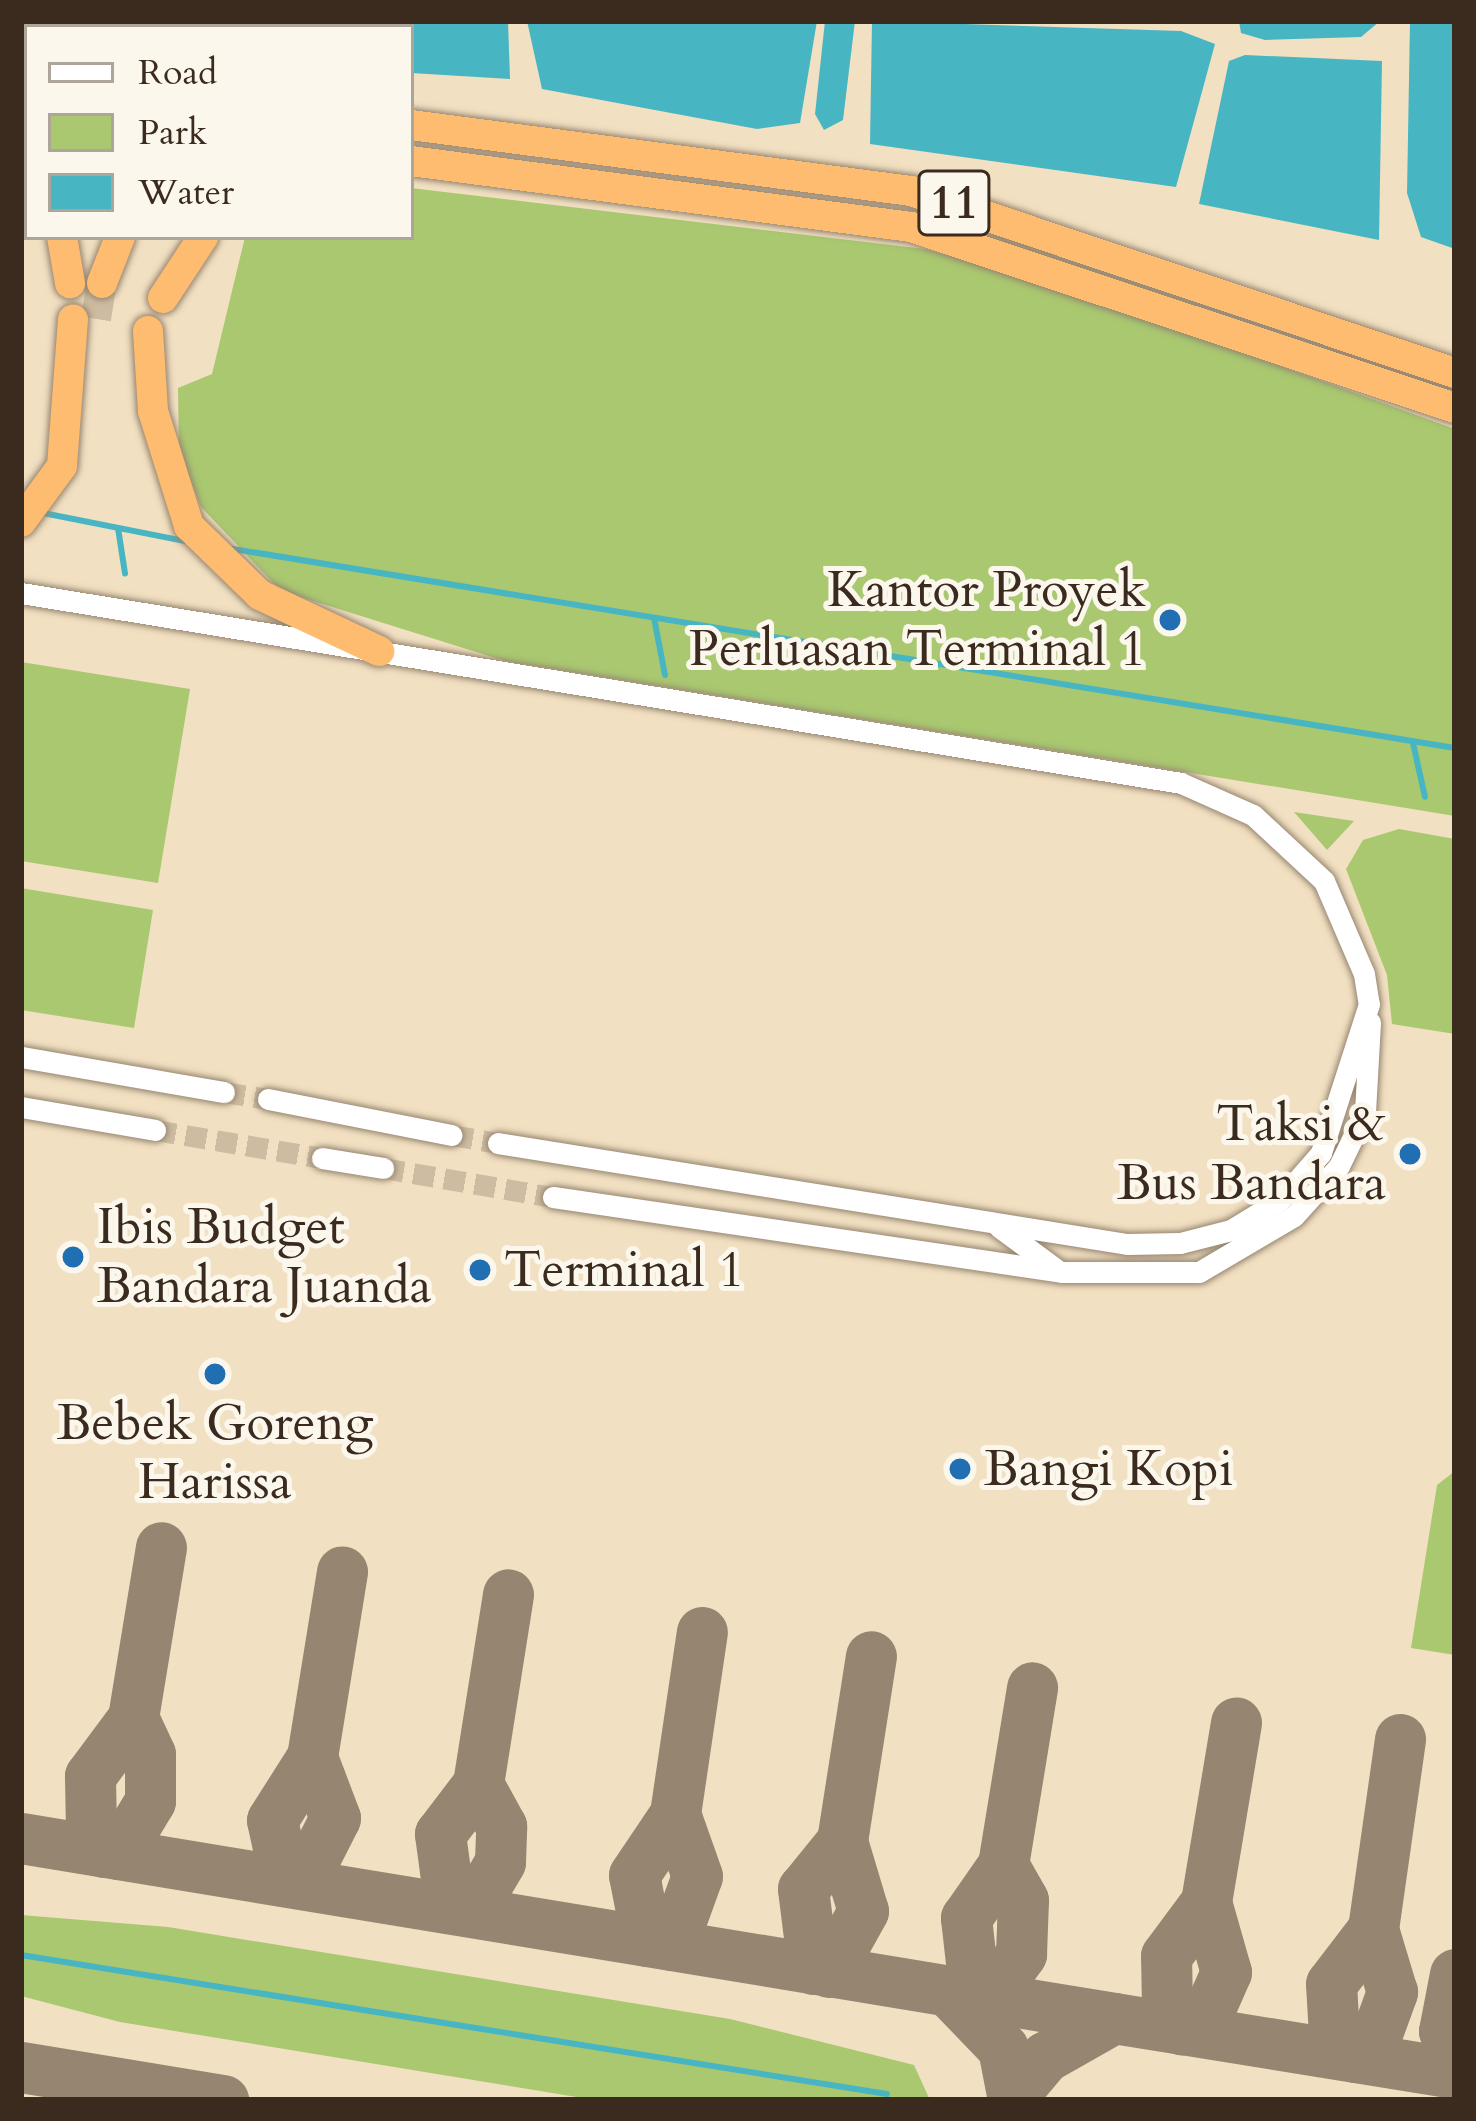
<!DOCTYPE html>
<html>
<head>
<meta charset="utf-8">
<style>
  body { margin:0 }
  #map { position:relative; width:1476px; height:2121px; overflow:hidden; background:#f2e0c2; font-family:Cardo,serif }
  div>[style] { position:absolute }
  .green>* { inset:0; background:#a9c870 }
  .water>* { inset:0; background:#48b5c3; transform-origin:0 0 }
  .stream>* { height:6px; margin:-3px; padding:0 3px; transform-origin:3px; border-radius:3px; background:#48b5c3 }
  .taxiway>* { height:51px; margin:-25.5px; padding:0 25.5px; transform-origin:25.5px; border-radius:25.5px; background:#968570 }
  .tertiary-tunnel>* { height:21px; margin-top:-10.5px; transform-origin:0; background:repeating-linear-gradient(90deg,#cdbca1 0 21px,transparent 0 31px) }
  .motorway-tunnel>* { height:30px; margin-top:-15px; transform-origin:0; background:repeating-linear-gradient(90deg,#cdbca1 0 30px,transparent 0 45px) }
  .roads { filter:drop-shadow(0 0 3px #968570) drop-shadow(0 0 3px #968570) }
  .tertiary>* { height:21px; margin:-10.5px; padding:0 10.5px; transform-origin:10.5px; border-radius:10.5px; background:#fff }
  .motorway>* { height:30px; margin:-15px; padding:0 15px; transform-origin:15px; border-radius:15px; background:#febc70 }
  .dots>* { width:33px; height:33px; translate:-50% -50%; box-sizing:border-box; border:6px solid #fbf7ec; border-radius:50% }
  span { translate:-50% -50%; white-space:nowrap; text-align:center; line-height:1.15; -webkit-text-stroke:10px #fbf7ec; paint-order:stroke }
  .shield-label span { padding:3px 9px; background:#fbf7ec; border:3px solid; border-radius:9px; -webkit-text-stroke-width:0 }
  .shield-label { font-size:48px; color:#3b2a1e; font-weight:700 }
  .poi-label { font-size:51px; color:#3b2a1e }
  .right { translate:-100% -50%; text-align:right }
  .left { translate:0 -50%; text-align:left }
  .frame { position:absolute; inset:0; border:24px solid #3b2a1e; pointer-events:none }
  .legend { position:absolute; left:24px; top:24px; width:390px; height:216px; box-sizing:border-box; background:#fbf7ec; border:3px solid #aea59a; margin:0; padding:15px 21px; list-style:none; font-size:36px; color:#3b2a1e }
  .legend li { display:flex; align-items:center; gap:24px; height:60px }
  .legend b { width:60px; border:3px solid #aea59a }
</style>
</head>
<body>
<div id="map">
  <div class="green">
    <div style="clip-path:polygon(411px 188px,925px 249px,1033px 277px,1455px 429px,1455px 816px,505px 661px,281px 591px,201px 507px,179px 452px,178px 388px,212px 374px,245px 237px,411px 237px)"></div>
    <div style="clip-path:polygon(21px 662px,190px 689px,158px 883px,21px 861px)"></div>
    <div style="clip-path:polygon(1294px 812px,1354px 821px,1327px 850px)"></div>
    <div style="clip-path:polygon(1399px 829px,1455px 839px,1455px 1034px,1392px 1024px,1387px 975px,1346px 869px,1363px 840px)"></div>
    <div style="clip-path:polygon(21px 888px,153px 910px,134px 1028px,21px 1010px)"></div>
    <div style="clip-path:polygon(1455px 1471px,1455px 1655px,1411px 1648px,1437px 1485px)"></div>
    <div style="clip-path:polygon(21px 1915px,168px 1927px,730px 2019px,914px 2065px,929px 2098px,595px 2100px,120px 2022px,21px 1996px)"></div>
  </div>
  <div class="water">
    <div style="left:125px;top:21px;width:231px;height:7px"></div>
    <div style="clip-path:polygon(385px 21px,508px 21px,510px 79px,411px 73px,411px 27px)"></div>
    <div style="clip-path:polygon(527px 21px,817px 21px,800px 123px,757px 129px,542px 89px)"></div>
    <div style="clip-path:polygon(825px 21px,855px 21px,843px 120px,824px 130px,815px 114px)"></div>
    <div style="clip-path:polygon(872px 21px,1181px 31px,1215px 44px,1176px 187px,870px 144px)"></div>
    <div style="clip-path:polygon(1239px 21px,1380px 21px,1361px 37px,1265px 40px,1241px 33px)"></div>
    <div style="clip-path:polygon(1410px 21px,1455px 21px,1455px 249px,1421px 237px,1407px 193px)"></div>
    <div style="clip-path:polygon(1245px 55px,1382px 61px,1379px 240px,1199px 204px,1229px 61px)"></div>
  </div>
  <div class="stream">
    <div style="left:38px;top:512px;width:155px;rotate:11.2deg"></div>
    <div style="left:118px;top:528px;width:46px;rotate:81.2deg"></div>
    <div style="left:227px;top:548px;width:1244px;rotate:9.25deg"></div>
    <div style="left:654px;top:618px;width:58px;rotate:79.1deg"></div>
    <div style="left:1413px;top:743px;width:55px;rotate:77.5deg"></div>
    <div style="left:21px;top:1955px;width:877px;rotate:9.12deg"></div>
  </div>
  <div class="taxiway">
    <div style="left:21px;top:1838px;width:1108px;rotate:9.35deg"></div>
    <div style="left:104px;top:1852px;width:26px;rotate:-121deg"></div>
    <div style="left:91px;top:1830px;width:54px;rotate:-91.1deg"></div>
    <div style="left:90px;top:1776px;width:72px;rotate:-53.4deg"></div>
    <div style="left:118px;top:1854px;width:62px;rotate:-58.9deg"></div>
    <div style="left:150px;top:1801px;width:47px;rotate:-90deg"></div>
    <div style="left:150px;top:1754px;width:40px;rotate:-115deg"></div>
    <div style="left:133px;top:1718px;width:173px;rotate:-80.7deg"></div>
    <div style="left:285px;top:1880px;width:61px;rotate:-102.2deg"></div>
    <div style="left:272px;top:1820px;width:75px;rotate:-57.6deg"></div>
    <div style="left:312px;top:1757px;width:188px;rotate:-80.8deg"></div>
    <div style="left:302px;top:1883px;width:73px;rotate:-63.1deg"></div>
    <div style="left:335px;top:1818px;width:65px;rotate:-110.7deg"></div>
    <div style="left:1206px;top:1902px;width:73px;rotate:74.1deg"></div>
    <div style="left:1226px;top:1972px;width:45px;rotate:113.7deg"></div>
    <div style="left:1208px;top:2013px;width:31px;rotate:148deg"></div>
    <div style="left:1182px;top:2029px;width:27px;rotate:-123deg"></div>
    <div style="left:1167px;top:2006px;width:50px;rotate:-91.1deg"></div>
    <div style="left:1166px;top:1956px;width:67px;rotate:-53.5deg"></div>
    <div style="left:1206px;top:1902px;width:182px;rotate:-80.5deg"></div>
    <div style="left:450px;top:1908px;width:75px;rotate:-97.7deg"></div>
    <div style="left:440px;top:1834px;width:63px;rotate:-52.8deg"></div>
    <div style="left:478px;top:1784px;width:192px;rotate:-81deg"></div>
    <div style="left:471px;top:1911px;width:57px;rotate:-59.4deg"></div>
    <div style="left:500px;top:1862px;width:36px;rotate:-88deg"></div>
    <div style="left:501px;top:1826px;width:48px;rotate:-118.7deg"></div>
    <div style="left:1373px;top:1929px;width:69px;rotate:127.4deg"></div>
    <div style="left:1331px;top:1984px;width:50px;rotate:86.6deg"></div>
    <div style="left:1334px;top:2034px;width:32px;rotate:46deg"></div>
    <div style="left:1356px;top:2057px;width:19px;rotate:-32deg"></div>
    <div style="left:1372px;top:2047px;width:59px;rotate:-70deg"></div>
    <div style="left:1392px;top:1992px;width:66px;rotate:-106.8deg"></div>
    <div style="left:1373px;top:1929px;width:192px;rotate:-81.9deg"></div>
    <div style="left:647px;top:1941px;width:67px;rotate:-101.1deg"></div>
    <div style="left:634px;top:1875px;width:73px;rotate:-56.1deg"></div>
    <div style="left:675px;top:1814px;width:184px;rotate:-81.6deg"></div>
    <div style="left:672px;top:1945px;width:73px;rotate:-70.1deg"></div>
    <div style="left:697px;top:1876px;width:66px;rotate:-109.5deg"></div>
    <div style="left:813px;top:1969px;width:81px;rotate:-97.1deg"></div>
    <div style="left:803px;top:1889px;width:62px;rotate:-50.9deg"></div>
    <div style="left:829px;top:1972px;width:70px;rotate:-60.9deg"></div>
    <div style="left:863px;top:1911px;width:73px;rotate:-106.7deg"></div>
    <div style="left:842px;top:1841px;width:187px;rotate:-81.1deg"></div>
    <div style="left:1455px;top:1974px;width:58px;rotate:100.9deg"></div>
    <div style="left:1444px;top:2031px;width:28px;rotate:67deg"></div>
    <div style="left:950px;top:1993px;width:76px;rotate:46.1deg"></div>
    <div style="left:1003px;top:2048px;width:53px;rotate:79.1deg"></div>
    <div style="left:975px;top:1997px;width:80px;rotate:-96.5deg"></div>
    <div style="left:966px;top:1918px;width:65px;rotate:-55.1deg"></div>
    <div style="left:988px;top:1999px;width:56px;rotate:-53.7deg"></div>
    <div style="left:1021px;top:1954px;width:54px;rotate:-87.9deg"></div>
    <div style="left:1023px;top:1900px;width:40px;rotate:-119.7deg"></div>
    <div style="left:1003px;top:1865px;width:180px;rotate:-80.7deg"></div>
    <div style="left:21px;top:2067px;width:205px;rotate:9.3deg"></div>
    <div style="left:1013px;top:2095px;width:50px;rotate:-49.9deg"></div>
    <div style="left:1045px;top:2057px;width:79px;rotate:-29.5deg"></div>
    <div style="left:1114px;top:2018px;width:345px;rotate:9.2deg"></div>
  </div>
  <div class="tertiary-tunnel">
    <div style="left:224px;top:1092px;width:45px;rotate:9deg"></div>
    <div style="left:155px;top:1130px;width:169px;rotate:9.5deg"></div>
    <div style="left:452px;top:1135px;width:47px;rotate:9.9deg"></div>
    <div style="left:383px;top:1168px;width:172px;rotate:9.7deg"></div>
  </div>
  <div class="motorway-tunnel">
    <div style="left:96px;top:319px;width:36px;rotate:-81deg"></div>
  </div>
  <div class="roads">
    <div class="tertiary">
      <div style="left:21px;top:593px;width:1175px;rotate:9.3deg"></div>
      <div style="left:1181px;top:783px;width:79px;rotate:24deg"></div>
      <div style="left:1253px;top:815px;width:97px;rotate:42.9deg"></div>
      <div style="left:1324px;top:881px;width:101px;rotate:66.7deg"></div>
      <div style="left:1364px;top:974px;width:30px;rotate:81deg"></div>
      <div style="left:1369px;top:1004px;width:157px;rotate:107.9deg"></div>
      <div style="left:1321px;top:1153px;width:62px;rotate:131.1deg"></div>
      <div style="left:1280px;top:1200px;width:57px;rotate:148.5deg"></div>
      <div style="left:1231px;top:1230px;width:53px;rotate:165.7deg"></div>
      <div style="left:1180px;top:1243px;width:53px;rotate:178.9deg"></div>
      <div style="left:1127px;top:1244px;width:637px;rotate:-170.88deg"></div>
      <div style="left:21px;top:1057px;width:206px;rotate:9.8deg"></div>
      <div style="left:268px;top:1099px;width:187px;rotate:11.1deg"></div>
      <div style="left:21px;top:1107px;width:136px;rotate:9.7deg"></div>
      <div style="left:322px;top:1158px;width:62px;rotate:9.3deg"></div>
      <div style="left:553px;top:1197px;width:514px;rotate:8.38deg"></div>
      <div style="left:1062px;top:1272px;width:137px"></div>
      <div style="left:1199px;top:1272px;width:110px;rotate:-30.5deg"></div>
      <div style="left:1294px;top:1216px;width:67px;rotate:-48deg"></div>
      <div style="left:1339px;top:1166px;width:60px;rotate:-64.3deg"></div>
      <div style="left:1365px;top:1112px;width:90px;rotate:-86.8deg"></div>
      <div style="left:999px;top:1227px;width:71px;rotate:36.4deg"></div>
    </div>
    <div class="motorway">
      <div style="left:21px;top:90px;width:6px;rotate:9deg"></div>
      <div style="left:411px;top:125px;width:504px;rotate:7.52deg"></div>
      <div style="left:911px;top:191px;width:574px;rotate:18.5deg"></div>
      <div style="left:411px;top:161px;width:504px;rotate:7.52deg"></div>
      <div style="left:911px;top:227px;width:573px;rotate:18.4deg"></div>
      <div style="left:21px;top:164px;width:11px;rotate:56deg"></div>
      <div style="left:62px;top:237px;width:47px;rotate:80.1deg"></div>
      <div style="left:102px;top:283px;width:49px;rotate:-68.6deg"></div>
      <div style="left:163px;top:298px;width:73px;rotate:-56.7deg"></div>
      <div style="left:148px;top:331px;width:80px;rotate:86.4deg"></div>
      <div style="left:153px;top:411px;width:121px;rotate:72.6deg"></div>
      <div style="left:189px;top:526px;width:99px;rotate:44.2deg"></div>
      <div style="left:260px;top:595px;width:132px;rotate:25.2deg"></div>
      <div style="left:21px;top:522px;width:69px;rotate:-53.8deg"></div>
      <div style="left:62px;top:466px;width:147px;rotate:-85.7deg"></div>
    </div>
  </div>
  <div class="dots">
    <div style="left:1170px;top:620px;background:#1f6fb2"></div>
    <div style="left:1410px;top:1154px;background:#1f6fb2"></div>
    <div style="left:73px;top:1257px;background:#1f6fb2"></div>
    <div style="left:480px;top:1270px;background:#1f6fb2"></div>
    <div style="left:215px;top:1374px;background:#1f6fb2"></div>
    <div style="left:960px;top:1469px;background:#1f6fb2"></div>
  </div>
  <div class="shield-label">
    <span style="left:954px;top:203px">11</span>
  </div>
  <div class="poi-label">
    <span class="right" style="left:1146px;top:620px">Kantor Proyek<br>Perluasan Terminal 1</span>
    <span class="right" style="left:1386px;top:1154px">Taksi &amp;<br>Bus Bandara</span>
    <span class="left" style="left:97px;top:1257px">Ibis Budget<br>Bandara Juanda</span>
    <span class="left" style="left:504px;top:1270px">Terminal 1</span>
    <span style="left:215px;top:1453px">Bebek Goreng<br>Harissa</span>
    <span class="left" style="left:984px;top:1469px">Bangi Kopi</span>
  </div>
  <div class="frame"></div>
  <ul class="legend">
  <li><b style="height:15px;background:#fff"></b>Road</li>
  <li><b style="height:33px;background:#a9c870"></b>Park</li>
  <li><b style="height:33px;background:#48b5c3"></b>Water</li>
  </ul>
</div>
</body>
</html>
